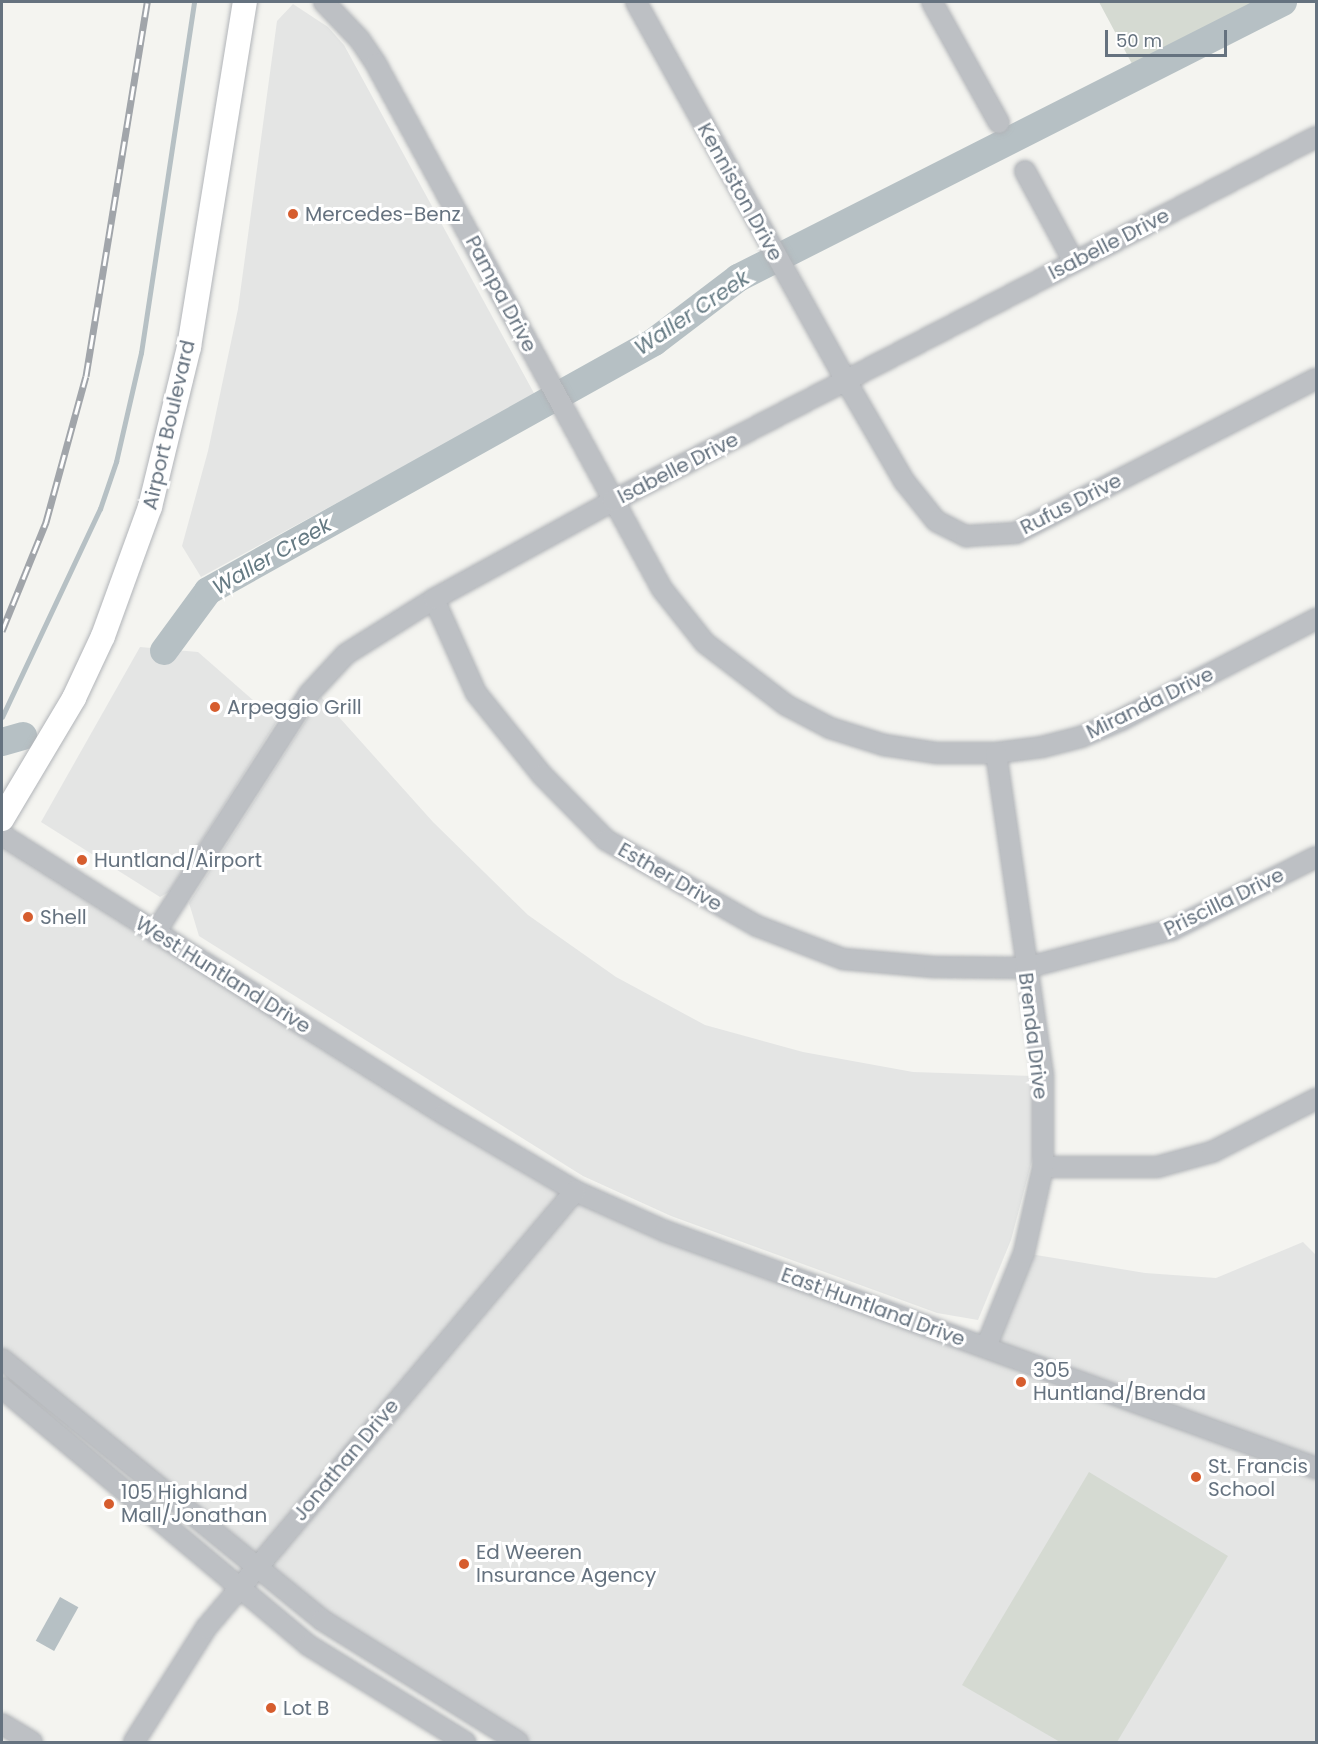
<!DOCTYPE html>
<html>
<head>
<meta charset="utf-8">
<style>
  body { margin:0 }
  #map { position:relative; width:1318px; height:1744px; overflow:hidden; background:#f4f4f0; font-family:Poppins,sans-serif }
  div>[style] { position:absolute }
  .built>* { inset:0; background:#e4e5e4 }
  .green>* { inset:0; background:#d5dad2 }
  .water>* { inset:0; background:#b6c0c4; transform-origin:0 0 }
  .stream>* { height:4.5px; margin:-2.25px; padding:0 2.25px; transform-origin:2.25px; border-radius:2.25px; background:#b6c0c4 }
  .river>* { height:28px; margin:-14px; padding:0 14px; transform-origin:14px; border-radius:14px; background:#b6c0c4 }
  .roads { filter:drop-shadow(0 0 2px #b1b4b8) drop-shadow(0 0 2px #b1b4b8) }
  .minor>* { height:20px; margin:-10px; padding:0 10px; transform-origin:10px; border-radius:10px; background:#bdc0c4 }
  .major>* { height:24px; margin:-12px; padding:0 12px; transform-origin:12px; border-radius:12px; background:#fff }
  .rail>* { height:7px; margin-top:-3.5px; transform-origin:0; background:repeating-linear-gradient(90deg,#fff 0 14px,#a1a5aa 0 28px); box-sizing:border-box; border-block:2px solid #a1a5aa }
  .dots>* { width:16px; height:16px; translate:-50% -50%; box-sizing:border-box; border:3px solid #fff; border-radius:50% }
  span { translate:-50% -50%; white-space:nowrap; text-align:center; line-height:1.15; -webkit-text-stroke:6px #fff; paint-order:stroke }
  .street-label { font-size:20px; color:#65727f }
  .poi-label { font-size:20px; color:#65727f }
  .left { translate:0 -50%; text-align:left }
  .water-label { font-size:21px; color:#657a83; font-style:italic }
  .frame { position:absolute; inset:0; border:3px solid #65727f; pointer-events:none }
  .scale { position:absolute; left:1105px; top:30px; width:122px; height:27px; box-sizing:border-box; border:3px solid #65727f; border-top:0; padding-left:8px; font-size:18px; line-height:21px; white-space:nowrap; color:#65727f; -webkit-text-stroke:4px #fff; paint-order:stroke }
</style>
</head>
<body>
<div id="map">
  <div class="built">
    <div style="clip-path:polygon(293px 4px,328px 27px,344px 45px,535px 395px,201px 577px,182px 546px,208px 451px,238px 309px,277px 21px)"></div>
    <div style="clip-path:polygon(140px 647px,198px 652px,277px 721px,169px 892px,160px 897px,41px 822px)"></div>
    <div style="clip-path:polygon(321px 697px,433px 822px,528px 915px,616px 977px,705px 1025px,803px 1052px,913px 1072px,1034px 1076px,1034px 1153px,1011px 1240px,978px 1320px,937px 1313px,671px 1216px,583px 1176px,199px 936px,189px 903px)"></div>
    <div style="clip-path:polygon(2px 835px,554px 1180px,985px 1347px,1024px 1253px,1145px 1273px,1216px 1278px,1303px 1242px,1316px 1255px,1316px 1742px,518px 1742px,322px 1620px,2px 1359px)"></div>
  </div>
  <div class="green">
    <div style="clip-path:polygon(1099px 2px,1280px 2px,1139px 77px)"></div>
    <div style="clip-path:polygon(1089px 1472px,1228px 1556px,1117px 1742px,1060px 1742px,962px 1685px)"></div>
  </div>
  <div class="water">
    <div style="left:60px;top:1597px;width:21px;height:50px;rotate:29deg"></div>
  </div>
  <div class="stream">
    <div style="left:2px;top:717px;width:230px;rotate:-64.8deg"></div>
    <div style="left:100px;top:509px;width:50px;rotate:-71.2deg"></div>
    <div style="left:116px;top:462px;width:112px;rotate:-77.1deg"></div>
    <div style="left:141px;top:353px;width:355px;rotate:-81.4deg"></div>
  </div>
  <div class="river">
    <div style="left:164px;top:651px;width:74px;rotate:-53.7deg"></div>
    <div style="left:208px;top:591px;width:511px;rotate:-29.17deg"></div>
    <div style="left:654px;top:342px;width:106px;rotate:-37.3deg"></div>
    <div style="left:738px;top:278px;width:611px;rotate:-26.86deg"></div>
    <div style="left:2px;top:742px;width:22px;rotate:-16deg"></div>
  </div>
  <div class="roads">
    <div class="minor">
      <div style="left:324px;top:2px;width:52px;rotate:46.5deg"></div>
      <div style="left:360px;top:40px;width:29px;rotate:56deg"></div>
      <div style="left:376px;top:64px;width:598px;rotate:61.42deg"></div>
      <div style="left:662px;top:589px;width:69px;rotate:51.5deg"></div>
      <div style="left:705px;top:643px;width:102px;rotate:37.4deg"></div>
      <div style="left:786px;top:705px;width:50px;rotate:27.6deg"></div>
      <div style="left:830px;top:728px;width:57px;rotate:17.5deg"></div>
      <div style="left:884px;top:745px;width:54px;rotate:8.6deg"></div>
      <div style="left:937px;top:753px;width:59px"></div>
      <div style="left:996px;top:753px;width:46px;rotate:-7.4deg"></div>
      <div style="left:1042px;top:747px;width:40px;rotate:-14.4deg"></div>
      <div style="left:1081px;top:737px;width:43px;rotate:-23deg"></div>
      <div style="left:1121px;top:720px;width:220px;rotate:-27.4deg"></div>
      <div style="left:636px;top:2px;width:433px;rotate:61deg"></div>
      <div style="left:846px;top:381px;width:116px;rotate:59.9deg"></div>
      <div style="left:904px;top:481px;width:51px;rotate:51.3deg"></div>
      <div style="left:936px;top:521px;width:34px;rotate:27deg"></div>
      <div style="left:966px;top:536px;width:50px;rotate:-3.4deg"></div>
      <div style="left:1016px;top:533px;width:337px;rotate:-27.2deg"></div>
      <div style="left:932px;top:2px;width:138px;rotate:61deg"></div>
      <div style="left:1025px;top:171px;width:103px;rotate:61.7deg"></div>
      <div style="left:434px;top:599px;width:103px;rotate:65.9deg"></div>
      <div style="left:476px;top:693px;width:105px;rotate:51.2deg"></div>
      <div style="left:542px;top:775px;width:91px;rotate:45.4deg"></div>
      <div style="left:606px;top:840px;width:174px;rotate:29.7deg"></div>
      <div style="left:757px;top:926px;width:92px;rotate:21deg"></div>
      <div style="left:843px;top:959px;width:91px;rotate:5deg"></div>
      <div style="left:934px;top:967px;width:91px;rotate:0.6deg"></div>
      <div style="left:1025px;top:968px;width:151px;rotate:-14.6deg"></div>
      <div style="left:1171px;top:930px;width:162px;rotate:-26.7deg"></div>
      <div style="left:2px;top:835px;width:523px;rotate:32.26deg"></div>
      <div style="left:444px;top:1114px;width:152px;rotate:30.4deg"></div>
      <div style="left:575px;top:1191px;width:98px;rotate:24deg"></div>
      <div style="left:665px;top:1231px;width:693px;rotate:20deg"></div>
      <div style="left:155px;top:933px;width:284px;rotate:-57.2deg"></div>
      <div style="left:309px;top:694px;width:54px;rotate:-47.2deg"></div>
      <div style="left:346px;top:654px;width:104px;rotate:-32deg"></div>
      <div style="left:434px;top:599px;width:204px;rotate:-28.7deg"></div>
      <div style="left:613px;top:501px;width:792px;rotate:-27.37deg"></div>
      <div style="left:1043px;top:1167px;width:114px"></div>
      <div style="left:1157px;top:1167px;width:57px;rotate:-15.3deg"></div>
      <div style="left:1212px;top:1152px;width:117px;rotate:-27deg"></div>
      <div style="left:986px;top:1347px;width:101px;rotate:-68deg"></div>
      <div style="left:1024px;top:1253px;width:88px;rotate:-77.5deg"></div>
      <div style="left:1043px;top:1167px;width:92px;rotate:-90deg"></div>
      <div style="left:1043px;top:1075px;width:325px;rotate:-98.3deg"></div>
      <div style="left:2px;top:1359px;width:413px;rotate:39.2deg"></div>
      <div style="left:322px;top:1620px;width:231px;rotate:31.9deg"></div>
      <div style="left:2px;top:1388px;width:400px;rotate:40deg"></div>
      <div style="left:308px;top:1645px;width:185px;rotate:31.7deg"></div>
      <div style="left:2px;top:1724px;width:35px;rotate:31deg"></div>
      <div style="left:134px;top:1742px;width:135px;rotate:-57.7deg"></div>
      <div style="left:206px;top:1628px;width:572px;rotate:-49.82deg"></div>
    </div>
    <div class="major">
      <div style="left:2px;top:819px;width:141px;rotate:-59.2deg"></div>
      <div style="left:74px;top:698px;width:68px;rotate:-64.9deg"></div>
      <div style="left:103px;top:636px;width:137px;rotate:-70deg"></div>
      <div style="left:150px;top:507px;width:165px;rotate:-76.3deg"></div>
      <div style="left:189px;top:347px;width:350px;rotate:-80.8deg"></div>
    </div>
  </div>
  <div class="rail">
    <div style="left:2px;top:631px;width:118px;rotate:-68deg"></div>
    <div style="left:46px;top:522px;width:151px;rotate:-74.7deg"></div>
    <div style="left:86px;top:376px;width:379px;rotate:-80.7deg"></div>
  </div>
  <div class="dots">
    <div style="left:293px;top:214px;background:#d65d2e"></div>
    <div style="left:215px;top:707px;background:#d65d2e"></div>
    <div style="left:82px;top:860px;background:#d65d2e"></div>
    <div style="left:28px;top:917px;background:#d65d2e"></div>
    <div style="left:1021px;top:1382px;background:#d65d2e"></div>
    <div style="left:1196px;top:1477px;background:#d65d2e"></div>
    <div style="left:109px;top:1504px;background:#d65d2e"></div>
    <div style="left:464px;top:1564px;background:#d65d2e"></div>
    <div style="left:271px;top:1708px;background:#d65d2e"></div>
  </div>
  <div class="street-label">
    <span style="left:740px;top:192px;rotate:61deg">Kenniston Drive</span>
    <span style="left:1109px;top:244px;rotate:-27deg">Isabelle Drive</span>
    <span style="left:501px;top:294px;rotate:62deg">Pampa Drive</span>
    <span style="left:169px;top:425px;rotate:-77deg">Airport Boulevard</span>
    <span style="left:678px;top:468px;rotate:-27deg">Isabelle Drive</span>
    <span style="left:1071px;top:504px;rotate:-27deg">Rufus Drive</span>
    <span style="left:1150px;top:703px;rotate:-26deg">Miranda Drive</span>
    <span style="left:670px;top:877px;rotate:30deg">Esther Drive</span>
    <span style="left:1224px;top:902px;rotate:-26deg">Priscilla Drive</span>
    <span style="left:223px;top:975px;rotate:32deg">West Huntland Drive</span>
    <span style="left:1033px;top:1036px;rotate:83deg">Brenda Drive</span>
    <span style="left:873px;top:1307px;rotate:20deg">East Huntland Drive</span>
    <span style="left:346px;top:1460px;rotate:-50deg">Jonathan Drive</span>
  </div>
  <div class="poi-label">
    <span class="left" style="left:305px;top:214px">Mercedes-Benz</span>
    <span class="left" style="left:227px;top:707px">Arpeggio Grill</span>
    <span class="left" style="left:94px;top:860px">Huntland/Airport</span>
    <span class="left" style="left:40px;top:917px">Shell</span>
    <span class="left" style="left:1033px;top:1382px">305<br>Huntland/Brenda</span>
    <span class="left" style="left:1208px;top:1478px">St. Francis<br>School</span>
    <span class="left" style="left:121px;top:1504px">105 Highland<br>Mall/Jonathan</span>
    <span class="left" style="left:476px;top:1564px">Ed Weeren<br>Insurance Agency</span>
    <span class="left" style="left:283px;top:1708px">Lot B</span>
  </div>
  <div class="water-label">
    <span style="left:692px;top:313px;rotate:-34deg">Waller Creek</span>
    <span style="left:272px;top:556px;rotate:-30deg">Waller Creek</span>
  </div>
  <div class="frame"></div>
  <div class="scale">50 m</div>
</div>
</body>
</html>
